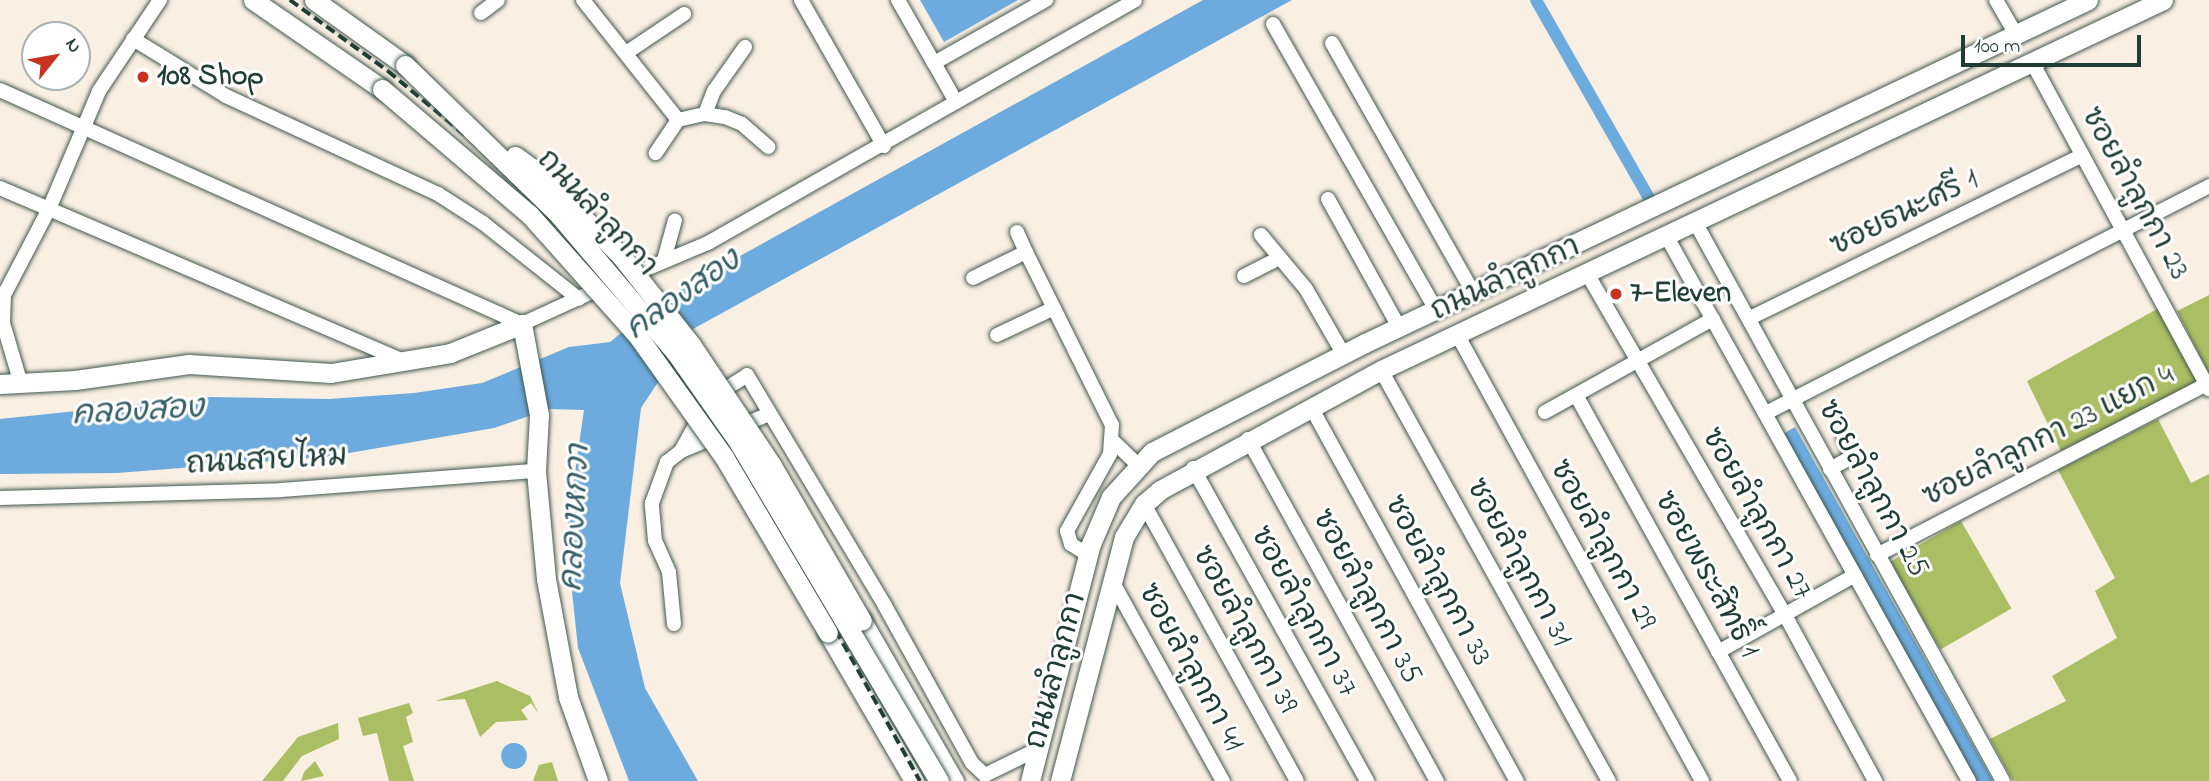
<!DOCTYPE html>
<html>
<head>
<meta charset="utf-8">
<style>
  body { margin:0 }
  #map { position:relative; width:2209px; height:781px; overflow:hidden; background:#f9efe2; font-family:"Indie Flower","Playpen Sans Thai",sans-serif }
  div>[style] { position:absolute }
  .green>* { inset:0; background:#aabe63; transform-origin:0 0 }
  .water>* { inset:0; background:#6dabdf }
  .round { border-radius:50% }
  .canal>* { height:12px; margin:-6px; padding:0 6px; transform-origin:6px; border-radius:6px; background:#6dabdf }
  .roads { filter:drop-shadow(0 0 2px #40584e) drop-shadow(0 0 2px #40584e) }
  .street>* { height:14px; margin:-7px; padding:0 7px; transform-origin:7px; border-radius:7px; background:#fff }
  .secondary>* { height:19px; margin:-9.5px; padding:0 9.5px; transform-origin:9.5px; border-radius:9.5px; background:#fff }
  .rail>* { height:3.5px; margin-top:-1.75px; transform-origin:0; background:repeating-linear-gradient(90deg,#1f3d34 0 10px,transparent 0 15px) }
  .bridges { filter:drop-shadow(0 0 2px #40584e) drop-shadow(0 0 2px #40584e) }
  .secondary-bridge>* { height:19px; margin:-9.5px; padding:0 9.5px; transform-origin:9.5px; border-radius:9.5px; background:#fff }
  .dots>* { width:19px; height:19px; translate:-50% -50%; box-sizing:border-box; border:4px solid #fff; border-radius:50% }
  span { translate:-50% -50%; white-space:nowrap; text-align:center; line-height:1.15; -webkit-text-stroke:6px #fff; paint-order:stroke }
  .poi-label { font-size:30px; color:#1f3d34; font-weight:700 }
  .left { translate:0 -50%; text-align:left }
  .street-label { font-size:30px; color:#1f3d34 }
  .water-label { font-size:32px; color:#365e67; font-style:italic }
  .north { position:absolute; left:21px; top:21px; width:70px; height:70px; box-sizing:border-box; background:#fff; border:2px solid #a5b1ae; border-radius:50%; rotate:59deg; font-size:19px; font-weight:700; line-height:28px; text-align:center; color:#1f3d34 }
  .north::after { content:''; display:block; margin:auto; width:24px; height:32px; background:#c8321e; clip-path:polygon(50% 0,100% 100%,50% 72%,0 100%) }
  .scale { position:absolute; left:1961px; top:35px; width:180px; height:32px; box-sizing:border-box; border:4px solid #1f3d34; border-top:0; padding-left:9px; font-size:21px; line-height:24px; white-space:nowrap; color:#1f3d34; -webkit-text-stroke:5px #fff; paint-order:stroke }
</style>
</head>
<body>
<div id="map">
  <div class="green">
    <div style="clip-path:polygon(2209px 295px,2209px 374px,2177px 311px)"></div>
    <div style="clip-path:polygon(2159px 308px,2198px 377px,2197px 385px,2061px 451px,2027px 381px)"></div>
    <div style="clip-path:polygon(2158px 419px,2191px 483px,2209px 474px,2209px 781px,2013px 781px,1990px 739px,2066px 701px,2052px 676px,2117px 638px,2095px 591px,2115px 578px,2058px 470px)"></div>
    <div style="left:1961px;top:521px;width:101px;height:82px;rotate:60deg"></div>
    <div style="clip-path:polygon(497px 681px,530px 696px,539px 714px,531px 703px,521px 710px,528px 720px,496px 722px,480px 737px,465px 699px,435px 701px)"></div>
    <div style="clip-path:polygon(409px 703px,413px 713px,406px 717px,413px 742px,403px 746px,414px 781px,389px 781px,377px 733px,363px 736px,358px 718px)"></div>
    <div style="clip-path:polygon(338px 723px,339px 739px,302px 756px,283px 781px,262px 781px,298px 737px)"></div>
    <div style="clip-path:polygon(315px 761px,324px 776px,301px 781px,304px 772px)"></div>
    <div style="clip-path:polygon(552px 762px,558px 781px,533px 781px,539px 765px)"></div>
  </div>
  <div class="water">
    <div style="clip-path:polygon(920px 0,1018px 0,944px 42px)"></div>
    <div style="clip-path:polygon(1203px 0,1292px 0,693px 329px,641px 408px,620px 583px,645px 688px,698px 781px,629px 781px,578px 648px,566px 535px,584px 410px,549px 409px,494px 428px,326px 457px,117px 473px,0 474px,0 419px,209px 397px,329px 399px,414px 393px,482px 383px,569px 347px,610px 342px,664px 298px)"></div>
    <div style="clip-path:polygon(1795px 427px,1993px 781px,1974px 781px,1783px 434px)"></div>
    <div class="round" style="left:501px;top:743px;width:26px;height:26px"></div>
  </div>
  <div class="canal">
    <div style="left:1536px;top:0;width:228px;rotate:60.3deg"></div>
  </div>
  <div class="roads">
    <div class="street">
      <div style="left:583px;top:0;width:153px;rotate:51.6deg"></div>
      <div style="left:678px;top:120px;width:40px;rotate:124deg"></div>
      <div style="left:801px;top:0;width:168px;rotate:60.4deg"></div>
      <div style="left:898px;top:0;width:73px;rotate:60.3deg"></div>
      <div style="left:1996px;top:0;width:39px;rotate:60deg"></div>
      <div style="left:481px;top:13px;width:21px;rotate:-37deg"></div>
      <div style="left:1273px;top:24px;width:329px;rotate:60.3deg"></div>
      <div style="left:133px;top:39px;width:109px;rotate:31.5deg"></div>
      <div style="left:226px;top:96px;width:234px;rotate:24.8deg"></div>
      <div style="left:438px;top:194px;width:54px;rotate:32.8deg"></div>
      <div style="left:483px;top:223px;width:122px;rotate:38.4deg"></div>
      <div style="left:1332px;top:43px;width:286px;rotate:60.5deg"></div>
      <div style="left:626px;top:53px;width:70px;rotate:-33.9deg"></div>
      <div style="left:2032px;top:62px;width:372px;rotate:61.6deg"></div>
      <div style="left:0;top:90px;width:572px;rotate:24.15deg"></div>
      <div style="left:522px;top:324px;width:91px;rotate:-24.6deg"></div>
      <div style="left:956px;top:102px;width:45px;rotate:-119.4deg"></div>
      <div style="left:934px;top:63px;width:129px;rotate:-29.4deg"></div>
      <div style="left:705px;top:114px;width:25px;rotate:-69deg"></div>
      <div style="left:714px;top:91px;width:54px;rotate:-54.8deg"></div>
      <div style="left:678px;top:120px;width:28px;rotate:-13deg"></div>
      <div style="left:705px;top:114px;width:20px;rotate:9deg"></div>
      <div style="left:725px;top:117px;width:18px;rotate:22deg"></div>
      <div style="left:742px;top:124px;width:35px;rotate:41deg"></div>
      <div style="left:0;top:188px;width:437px;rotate:23.2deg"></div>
      <div style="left:1328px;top:199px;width:146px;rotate:61deg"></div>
      <div style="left:1695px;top:222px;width:638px;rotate:61.15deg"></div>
      <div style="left:1017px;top:232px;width:22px;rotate:66deg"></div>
      <div style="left:1261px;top:235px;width:70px;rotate:50.2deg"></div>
      <div style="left:1306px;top:289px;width:76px;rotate:60.1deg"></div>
      <div style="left:1667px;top:237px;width:622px;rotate:60.96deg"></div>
      <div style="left:664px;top:260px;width:41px;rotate:-74.6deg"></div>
      <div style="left:1588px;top:275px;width:393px;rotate:59.9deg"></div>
      <div style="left:1785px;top:615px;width:189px;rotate:61.5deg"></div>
      <div style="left:1244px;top:276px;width:38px;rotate:-27deg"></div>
      <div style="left:627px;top:277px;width:88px;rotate:-22.8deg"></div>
      <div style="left:708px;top:243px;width:491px;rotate:-29.6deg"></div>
      <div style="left:973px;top:278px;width:59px;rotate:-26.1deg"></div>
      <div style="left:1026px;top:252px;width:193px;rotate:63.6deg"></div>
      <div style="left:1112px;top:425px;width:29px;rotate:94deg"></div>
      <div style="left:1110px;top:454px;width:88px;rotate:119.2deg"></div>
      <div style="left:1067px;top:531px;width:14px;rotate:73deg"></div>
      <div style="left:1071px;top:544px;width:20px;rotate:33deg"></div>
      <div style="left:1750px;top:318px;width:370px;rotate:-26.1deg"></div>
      <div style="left:1457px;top:334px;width:510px;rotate:61.27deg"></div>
      <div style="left:997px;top:335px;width:63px;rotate:-25.3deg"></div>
      <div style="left:1381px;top:370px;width:470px;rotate:61deg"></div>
      <div style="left:21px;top:384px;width:64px;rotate:-106.4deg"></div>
      <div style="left:3px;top:323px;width:28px;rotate:-88deg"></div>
      <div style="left:4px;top:295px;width:97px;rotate:-62.4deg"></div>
      <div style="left:49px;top:209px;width:128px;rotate:-67deg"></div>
      <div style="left:99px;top:91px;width:110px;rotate:-56.2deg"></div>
      <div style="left:1576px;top:395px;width:441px;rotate:61deg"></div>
      <div style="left:714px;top:396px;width:39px;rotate:-32deg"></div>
      <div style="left:747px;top:375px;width:269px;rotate:59.1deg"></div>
      <div style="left:885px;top:606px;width:179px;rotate:61deg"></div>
      <div style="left:972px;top:763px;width:18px;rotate:43deg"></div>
      <div style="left:985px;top:775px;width:59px;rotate:-26.1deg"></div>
      <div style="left:1311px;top:407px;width:427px;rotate:61.2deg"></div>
      <div style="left:1545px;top:412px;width:192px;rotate:-29deg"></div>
      <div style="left:1766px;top:413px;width:498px;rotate:-27.1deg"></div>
      <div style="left:1248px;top:439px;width:391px;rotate:61.1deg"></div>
      <div style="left:1113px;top:441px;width:35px;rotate:44deg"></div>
      <div style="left:681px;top:451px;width:43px;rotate:-61.1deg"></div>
      <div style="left:1193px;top:468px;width:358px;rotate:60.9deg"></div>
      <div style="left:1830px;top:469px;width:25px;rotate:-29deg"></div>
      <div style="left:1852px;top:457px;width:21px;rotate:-113deg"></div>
      <div style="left:0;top:498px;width:281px;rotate:-1.6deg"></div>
      <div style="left:281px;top:490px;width:256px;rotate:-4.3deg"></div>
      <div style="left:1144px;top:504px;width:316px;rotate:61.1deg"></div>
      <div style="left:1877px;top:555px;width:374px;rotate:-27.4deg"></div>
      <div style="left:1112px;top:581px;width:229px;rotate:61deg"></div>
      <div style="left:674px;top:624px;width:52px;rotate:-95.5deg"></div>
      <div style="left:669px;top:572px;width:34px;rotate:-114deg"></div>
      <div style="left:655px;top:541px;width:38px;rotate:-95deg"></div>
      <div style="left:652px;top:503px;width:44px;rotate:-69.9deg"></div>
      <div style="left:667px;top:462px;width:18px;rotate:-38deg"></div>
      <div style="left:681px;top:451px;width:95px;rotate:-22.8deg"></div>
      <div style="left:1718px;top:652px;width:157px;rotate:-29.3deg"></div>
    </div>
    <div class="secondary">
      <div style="left:253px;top:0;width:157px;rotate:34.6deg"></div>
      <div style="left:314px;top:0;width:112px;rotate:35.5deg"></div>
      <div style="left:0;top:384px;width:75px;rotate:-3.1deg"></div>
      <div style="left:75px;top:380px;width:115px;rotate:-8deg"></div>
      <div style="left:189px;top:364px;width:142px;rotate:3.6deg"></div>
      <div style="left:331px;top:373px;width:121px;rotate:-9.5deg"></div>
      <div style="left:450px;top:353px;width:78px;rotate:-21.9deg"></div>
      <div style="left:522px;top:324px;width:93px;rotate:79.4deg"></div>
      <div style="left:539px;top:415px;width:56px;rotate:93.1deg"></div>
      <div style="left:536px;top:471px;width:108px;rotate:84.7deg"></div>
      <div style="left:546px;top:579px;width:120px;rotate:79.4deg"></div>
      <div style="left:568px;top:697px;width:89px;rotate:70.3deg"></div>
      <div style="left:862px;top:621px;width:185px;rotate:60.1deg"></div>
      <div style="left:828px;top:633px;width:171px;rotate:59.8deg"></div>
      <div style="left:1030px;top:781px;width:245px;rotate:-75.6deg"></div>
      <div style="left:1091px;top:544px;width:51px;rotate:-66.9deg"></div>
      <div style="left:1111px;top:497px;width:61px;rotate:-47.7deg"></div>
      <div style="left:1152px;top:452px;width:239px;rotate:-27.1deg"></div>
      <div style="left:1365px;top:343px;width:800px;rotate:-25.38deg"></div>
      <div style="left:1060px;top:781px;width:252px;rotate:-75.3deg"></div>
      <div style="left:1124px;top:537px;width:39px;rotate:-59deg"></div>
      <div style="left:1144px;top:504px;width:21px;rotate:-41deg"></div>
      <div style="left:1160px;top:490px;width:251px;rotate:-28.5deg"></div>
      <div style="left:1381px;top:370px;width:865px;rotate:-25.32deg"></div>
    </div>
  </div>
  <div class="rail">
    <div style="left:290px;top:0;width:121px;rotate:35.9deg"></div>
    <div style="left:388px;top:71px;width:108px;rotate:39.7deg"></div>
    <div style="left:471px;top:140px;width:145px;rotate:44.7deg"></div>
    <div style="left:574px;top:242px;width:94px;rotate:49.3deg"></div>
    <div style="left:635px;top:313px;width:196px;rotate:54.8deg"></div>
    <div style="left:748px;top:473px;width:353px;rotate:60.8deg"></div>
  </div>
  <div class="bridges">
    <div class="secondary-bridge">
      <div style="left:405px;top:65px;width:215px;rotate:44.2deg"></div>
      <div style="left:559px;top:215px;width:181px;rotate:49.7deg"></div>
      <div style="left:676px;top:353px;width:110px;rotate:55deg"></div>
      <div style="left:739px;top:443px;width:393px;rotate:59.4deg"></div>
      <div style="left:382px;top:89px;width:194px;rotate:40.4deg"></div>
      <div style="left:530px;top:215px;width:161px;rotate:48.3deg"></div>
      <div style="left:637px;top:335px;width:150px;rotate:54.5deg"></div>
      <div style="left:724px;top:457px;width:204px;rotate:59.4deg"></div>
      <div style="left:515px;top:156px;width:32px;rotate:36deg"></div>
      <div style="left:541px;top:175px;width:114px;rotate:45.4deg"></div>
      <div style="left:621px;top:256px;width:115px;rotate:51.7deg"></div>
      <div style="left:692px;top:346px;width:142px;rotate:56.2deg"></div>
      <div style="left:771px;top:464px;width:181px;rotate:59.9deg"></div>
    </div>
  </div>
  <div class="dots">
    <div style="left:143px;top:77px;background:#c8321e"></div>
    <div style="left:1616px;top:294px;background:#c8321e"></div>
  </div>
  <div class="poi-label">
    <span class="left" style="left:157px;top:77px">108 Shop</span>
    <span class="left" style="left:1630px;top:294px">7-Eleven</span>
  </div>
  <div class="street-label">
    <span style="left:2134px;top:194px;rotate:61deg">ซอยลำลูกกา 23</span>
    <span style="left:596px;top:214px;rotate:47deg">ถนนลำลูกกา</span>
    <span style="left:1905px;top:214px;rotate:-26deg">ซอยธนะศรี 1</span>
    <span style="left:1506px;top:280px;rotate:-25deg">ถนนลำลูกกา</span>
    <span style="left:2049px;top:437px;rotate:-27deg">ซอยลำลูกกา 23 แยก 4</span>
    <span style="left:267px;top:462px;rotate:-3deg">ถนนสายไหม</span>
    <span style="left:1872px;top:489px;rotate:61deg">ซอยลำลูกกา 25</span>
    <span style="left:1756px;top:514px;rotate:60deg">ซอยลำลูกกา 27</span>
    <span style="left:1602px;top:545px;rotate:61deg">ซอยลำลูกกา 29</span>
    <span style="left:1518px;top:563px;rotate:61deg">ซอยลำลูกกา 31</span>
    <span style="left:1706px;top:575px;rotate:61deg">ซอยพระสิทธิ์ 1</span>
    <span style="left:1437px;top:581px;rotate:61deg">ซอยลำลูกกา 33</span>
    <span style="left:1366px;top:597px;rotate:61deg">ซอยลำลูกกา 35</span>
    <span style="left:1303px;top:612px;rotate:61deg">ซอยลำลูกกา 37</span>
    <span style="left:1244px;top:630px;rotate:61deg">ซอยลำลูกกา 39</span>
    <span style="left:1190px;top:668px;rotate:61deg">ซอยลำลูกกา 41</span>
    <span style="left:1057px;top:671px;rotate:-75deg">ถนนลำลูกกา</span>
  </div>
  <div class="water-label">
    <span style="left:684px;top:296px;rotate:-35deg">คลองสอง</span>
    <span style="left:138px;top:413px;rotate:-3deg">คลองสอง</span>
    <span style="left:577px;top:518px;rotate:-87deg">คลองหกวา</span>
  </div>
  <div class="north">N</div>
  <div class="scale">100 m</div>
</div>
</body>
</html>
